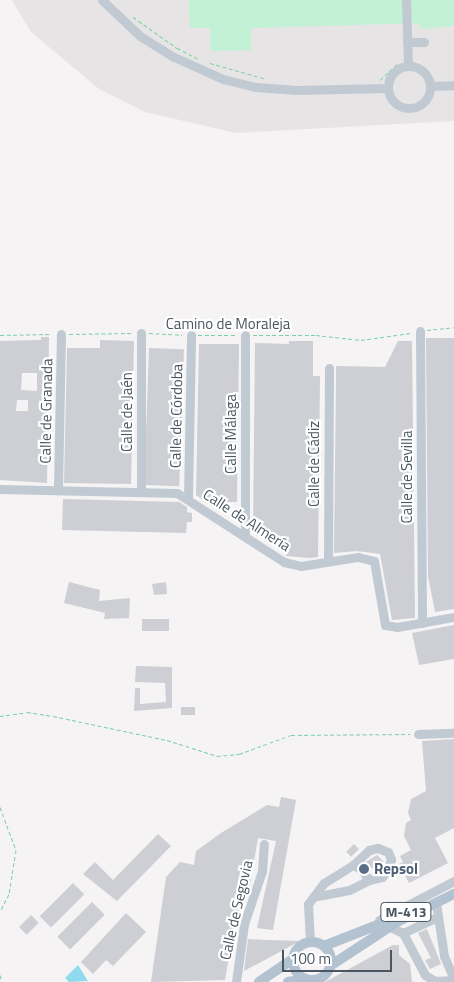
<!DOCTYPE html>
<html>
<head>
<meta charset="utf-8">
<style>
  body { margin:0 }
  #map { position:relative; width:454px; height:982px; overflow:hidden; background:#f5f3f3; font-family:"Titillium Web",sans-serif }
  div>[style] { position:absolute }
  .education>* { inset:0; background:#e6e4e5 }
  .green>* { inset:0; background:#c3f1d5 }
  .water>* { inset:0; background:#90daee }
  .building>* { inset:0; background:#cdcfd5; transform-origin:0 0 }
  .path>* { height:1px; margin-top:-0.5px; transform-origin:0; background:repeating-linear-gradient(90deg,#7ad0a6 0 4px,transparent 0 6.5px) }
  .minor>* { height:9px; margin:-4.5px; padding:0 4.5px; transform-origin:4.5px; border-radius:4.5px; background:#c1cad2 }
  .minor>.ring { margin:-4.5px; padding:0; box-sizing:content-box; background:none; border:9px solid #c1cad2; border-radius:50% }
  .major>* { height:10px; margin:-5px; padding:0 5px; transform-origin:5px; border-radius:5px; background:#b3c2d1 }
  .major>.ring { margin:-5px; padding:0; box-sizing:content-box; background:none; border:10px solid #b3c2d1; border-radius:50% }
  .dots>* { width:14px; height:14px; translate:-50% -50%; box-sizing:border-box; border:2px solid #fff; border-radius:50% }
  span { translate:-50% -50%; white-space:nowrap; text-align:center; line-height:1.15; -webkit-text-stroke:4.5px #fff; paint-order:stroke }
  .shield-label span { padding:1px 4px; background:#fff; border:1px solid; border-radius:4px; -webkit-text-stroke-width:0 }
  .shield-label { font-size:14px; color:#4a5661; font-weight:700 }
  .street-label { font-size:15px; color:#4a5661 }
  .service-label { font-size:15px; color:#4e5e75; font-weight:700 }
  .left { translate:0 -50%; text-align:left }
  .scale { position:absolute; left:282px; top:950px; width:110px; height:22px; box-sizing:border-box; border:2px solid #4a5661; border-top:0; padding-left:6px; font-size:15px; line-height:18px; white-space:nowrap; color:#4a5661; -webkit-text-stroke:4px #fff; paint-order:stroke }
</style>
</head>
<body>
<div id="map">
  <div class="education">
    <div style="clip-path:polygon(12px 0,454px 0,454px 121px,236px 133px,145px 112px,99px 89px,31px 32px)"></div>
  </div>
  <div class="green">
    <div style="clip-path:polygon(189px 0,454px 0,454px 26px,420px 29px,419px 23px,251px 28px,251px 50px,210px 51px,210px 28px,190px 28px)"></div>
  </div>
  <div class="water">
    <div style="clip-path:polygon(78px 965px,88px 981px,69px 982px,65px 978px)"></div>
  </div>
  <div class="building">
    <div style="clip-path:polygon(evenodd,41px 337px,49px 337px,47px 483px,0 480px,0 341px,41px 340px,41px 337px,22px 373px,37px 373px,37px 391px,21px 390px,22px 373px,41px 337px,17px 400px,28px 400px,28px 411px,16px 411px,17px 400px)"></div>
    <div style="clip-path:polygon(426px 338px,454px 338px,454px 609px,435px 612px,428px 576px)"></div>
    <div style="clip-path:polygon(100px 340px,134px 341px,131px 484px,64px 483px,67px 348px,100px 348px)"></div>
    <div style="clip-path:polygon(289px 341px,313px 341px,313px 376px,320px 376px,318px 557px,310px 558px,286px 556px,286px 544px,274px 544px,274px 534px,253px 533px,255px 343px,289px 344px)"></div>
    <div style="clip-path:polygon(398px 341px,412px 341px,415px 618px,392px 620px,380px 554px,357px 551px,334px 553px,336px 382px,336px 366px,385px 367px)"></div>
    <div style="clip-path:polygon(199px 344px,239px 344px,237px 502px,206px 502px,196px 495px)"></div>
    <div style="left:149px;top:348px;width:35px;height:137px;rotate:2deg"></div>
    <div style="clip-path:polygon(63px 499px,179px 502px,187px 507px,187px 512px,192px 513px,192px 522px,187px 522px,186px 533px,62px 530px)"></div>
    <div style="clip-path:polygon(69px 582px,100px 590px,99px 601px,130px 598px,129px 618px,104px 619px,105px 613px,64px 603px)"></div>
    <div style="clip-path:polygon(166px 582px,167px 594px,154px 595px,152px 584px)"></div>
    <div style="left:142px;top:619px;width:27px;height:12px"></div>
    <div style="clip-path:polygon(454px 625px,454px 659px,419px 665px,412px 633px)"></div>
    <div style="clip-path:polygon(136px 666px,172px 667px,172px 708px,134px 711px,135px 688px,140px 688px,140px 704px,166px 702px,165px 683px,135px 682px)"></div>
    <div style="left:181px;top:707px;width:14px;height:8px"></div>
    <div style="clip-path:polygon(454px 739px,454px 828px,435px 838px,448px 863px,409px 883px,399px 864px,403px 862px,400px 856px,411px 850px,404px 836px,406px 823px,411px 820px,408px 813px,411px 799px,426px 791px,422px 741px)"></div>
    <div style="clip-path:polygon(281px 797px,296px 800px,273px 930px,257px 928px,276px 841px,258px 838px,249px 891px,242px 911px,237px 911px,225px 980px,151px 982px,166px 877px,180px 862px,194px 865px,196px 851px,221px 833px,267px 805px,279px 807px)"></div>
    <div style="clip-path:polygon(158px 834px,171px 846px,117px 901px,83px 874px,95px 862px,113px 880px)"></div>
    <div style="left:354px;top:844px;width:7px;height:11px;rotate:45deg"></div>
    <div style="clip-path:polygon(377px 855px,384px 862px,376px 872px,366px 862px)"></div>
    <div style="left:73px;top:883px;width:16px;height:47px;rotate:45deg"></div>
    <div style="left:92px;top:902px;width:18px;height:49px;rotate:45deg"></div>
    <div style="clip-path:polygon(126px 913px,146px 932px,113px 966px,106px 960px,93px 974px,81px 962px)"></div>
    <div style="left:31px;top:915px;width:11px;height:17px;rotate:45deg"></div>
    <div style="clip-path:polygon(427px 929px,441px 964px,430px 969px,425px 960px,431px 958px,418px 933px)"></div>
    <div style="clip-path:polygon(248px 939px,268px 940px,300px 941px,244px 971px)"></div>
    <div style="clip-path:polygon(393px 945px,399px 945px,399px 955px,410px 964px,412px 982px,325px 982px)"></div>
  </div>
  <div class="path">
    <div style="left:133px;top:17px;width:54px;rotate:35.2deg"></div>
    <div style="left:177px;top:48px;width:25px;rotate:27deg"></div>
    <div style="left:210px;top:63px;width:58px;rotate:15.9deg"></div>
    <div style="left:380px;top:80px;width:26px;rotate:-43deg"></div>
    <div style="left:427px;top:330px;width:27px;rotate:-6deg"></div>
    <div style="left:149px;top:333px;width:33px;rotate:3deg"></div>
    <div style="left:69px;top:334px;width:63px;rotate:-0.9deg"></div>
    <div style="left:0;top:335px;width:52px;rotate:-1.1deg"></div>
    <div style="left:198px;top:335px;width:39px"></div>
    <div style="left:253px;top:335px;width:63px"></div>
    <div style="left:316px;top:335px;width:45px;rotate:6.3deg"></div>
    <div style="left:361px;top:340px;width:50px;rotate:-8deg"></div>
    <div style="left:0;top:716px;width:27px;rotate:-8deg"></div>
    <div style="left:27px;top:712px;width:26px;rotate:9deg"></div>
    <div style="left:53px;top:716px;width:116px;rotate:11.9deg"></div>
    <div style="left:167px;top:740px;width:52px;rotate:17.7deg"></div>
    <div style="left:217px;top:756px;width:22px;rotate:-5deg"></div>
    <div style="left:239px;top:754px;width:55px;rotate:-20.1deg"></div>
    <div style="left:291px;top:735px;width:119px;rotate:-0.5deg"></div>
    <div style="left:0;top:807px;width:46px;rotate:69.6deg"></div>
    <div style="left:16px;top:850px;width:45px;rotate:99deg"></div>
    <div style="left:9px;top:894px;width:20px;rotate:117deg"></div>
    <div style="left:0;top:975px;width:7px;rotate:74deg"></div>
  </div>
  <div class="minor">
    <div style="left:102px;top:0;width:52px;rotate:43.5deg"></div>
    <div style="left:140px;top:36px;width:40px;rotate:32deg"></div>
    <div style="left:174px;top:57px;width:54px;rotate:24.2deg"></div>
    <div style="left:223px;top:79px;width:34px;rotate:14deg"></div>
    <div style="left:256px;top:87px;width:40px;rotate:4.3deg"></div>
    <div style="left:296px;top:90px;width:91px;rotate:-1.3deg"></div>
    <div style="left:406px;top:0;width:65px;rotate:88.2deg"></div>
    <div style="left:407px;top:42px;width:17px"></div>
    <div class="ring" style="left:388px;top:66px;width:33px;height:33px"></div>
    <div style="left:430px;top:86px;width:24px;rotate:-2deg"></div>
    <div style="left:420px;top:331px;width:292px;rotate:89.6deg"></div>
    <div style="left:0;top:489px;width:177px;rotate:1.3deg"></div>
    <div style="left:177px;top:493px;width:127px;rotate:32.8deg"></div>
    <div style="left:284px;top:562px;width:17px;rotate:13deg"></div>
    <div style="left:301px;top:566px;width:58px;rotate:-9deg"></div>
    <div style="left:358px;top:557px;width:16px;rotate:14deg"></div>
    <div style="left:374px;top:561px;width:65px;rotate:80.2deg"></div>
    <div style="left:385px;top:625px;width:12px;rotate:9deg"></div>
    <div style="left:397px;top:627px;width:58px;rotate:-10deg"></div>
    <div style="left:58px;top:489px;width:155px;rotate:-88.9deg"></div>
    <div style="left:141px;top:491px;width:158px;rotate:-90deg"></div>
    <div style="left:188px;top:497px;width:162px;rotate:-88.9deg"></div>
    <div style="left:245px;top:534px;width:199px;rotate:-90deg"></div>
    <div style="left:328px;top:561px;width:193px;rotate:-89.7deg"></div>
    <div style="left:418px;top:734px;width:36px;rotate:-2deg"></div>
    <div style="left:353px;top:865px;width:22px;rotate:-43deg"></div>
    <div style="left:369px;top:850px;width:9px;rotate:-13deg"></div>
    <div style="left:378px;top:848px;width:11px;rotate:22deg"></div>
    <div style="left:388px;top:852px;width:8px;rotate:67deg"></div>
    <div style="left:391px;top:859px;width:10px;rotate:107deg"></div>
    <div style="left:388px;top:869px;width:10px;rotate:127deg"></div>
    <div style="left:382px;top:877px;width:13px;rotate:167deg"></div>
    <div style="left:436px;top:903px;width:54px;rotate:81.4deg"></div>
    <div style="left:444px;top:956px;width:26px;rotate:67deg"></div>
    <div style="left:379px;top:920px;width:85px;rotate:-27.5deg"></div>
    <div style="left:390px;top:927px;width:14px;rotate:25deg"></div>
    <div style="left:403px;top:933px;width:47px;rotate:62.4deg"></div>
    <div style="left:425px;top:975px;width:12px;rotate:31deg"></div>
    <div style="left:435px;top:981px;width:18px;rotate:-3deg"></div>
    <div style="left:403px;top:933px;width:38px;rotate:-25deg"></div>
    <div style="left:310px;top:942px;width:38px;rotate:-93deg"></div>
    <div style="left:308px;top:904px;width:26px;rotate:-53deg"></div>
    <div style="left:324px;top:883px;width:34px;rotate:-32deg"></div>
    <div style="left:353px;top:865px;width:9px;rotate:27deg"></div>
    <div style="left:361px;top:869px;width:14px;rotate:54deg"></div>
    <div style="left:369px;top:880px;width:22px;rotate:153deg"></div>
    <div style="left:349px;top:890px;width:36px;rotate:169deg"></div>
    <div style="left:318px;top:979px;width:3px;rotate:72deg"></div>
    <div style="left:236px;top:982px;width:59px;rotate:-82.1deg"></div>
    <div style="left:244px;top:924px;width:56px;rotate:-71.2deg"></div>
    <div style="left:262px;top:871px;width:27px;rotate:-86deg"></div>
  </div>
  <div class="major">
    <div class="ring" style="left:293px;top:942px;width:28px;height:28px"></div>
    <div style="left:324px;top:946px;width:71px;rotate:-21.5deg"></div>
    <div style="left:330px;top:966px;width:80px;rotate:-33.3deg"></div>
    <div style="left:397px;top:922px;width:64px;rotate:-26.2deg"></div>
    <div style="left:259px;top:982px;width:41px;rotate:-34.1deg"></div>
    <div style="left:288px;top:982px;width:18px;rotate:-9deg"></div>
  </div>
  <div class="dots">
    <div style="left:364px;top:869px;background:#5c6f8a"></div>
  </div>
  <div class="shield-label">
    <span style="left:406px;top:912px">M-413</span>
  </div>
  <div class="street-label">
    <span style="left:228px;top:324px">Camino de Moraleja</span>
    <span style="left:46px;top:411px;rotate:-89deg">Calle de Granada</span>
    <span style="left:127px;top:412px;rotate:-90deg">Calle de Jaén</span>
    <span style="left:176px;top:416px;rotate:-89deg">Calle de Córdoba</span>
    <span style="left:231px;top:434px;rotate:-90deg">Calle Málaga</span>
    <span style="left:314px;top:464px;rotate:-90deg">Calle de Cádiz</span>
    <span style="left:407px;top:477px;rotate:-90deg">Calle de Sevilla</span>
    <span style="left:247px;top:520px;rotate:33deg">Calle de Almería</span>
    <span style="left:236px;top:910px;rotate:-77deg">Calle de Segovia</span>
  </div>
  <div class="service-label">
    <span class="left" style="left:374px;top:869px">Repsol</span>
  </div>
  <div class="scale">100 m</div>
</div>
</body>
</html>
